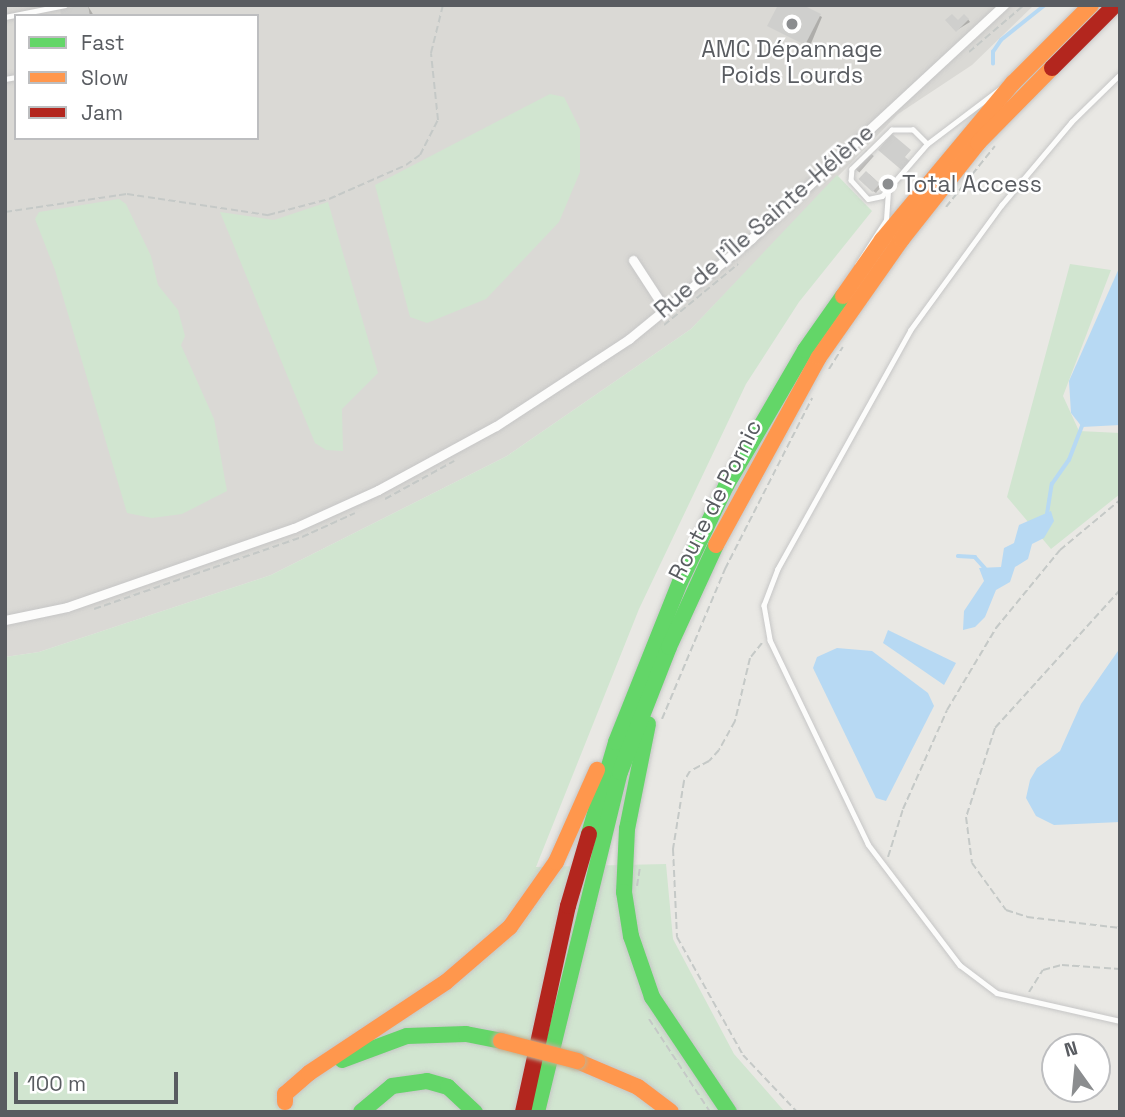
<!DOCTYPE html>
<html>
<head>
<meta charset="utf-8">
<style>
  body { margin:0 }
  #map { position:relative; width:1125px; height:1117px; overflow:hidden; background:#e9e8e4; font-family:"Space Grotesk",sans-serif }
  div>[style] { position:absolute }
  .industrial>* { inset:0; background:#dad9d5 }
  .green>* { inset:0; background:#d1e5d0 }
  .water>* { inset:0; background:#b7d9f3 }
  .shadow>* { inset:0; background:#0003; transform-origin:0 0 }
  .stream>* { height:3.5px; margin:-1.75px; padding:0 1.75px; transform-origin:1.75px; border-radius:1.75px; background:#b7d9f3 }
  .building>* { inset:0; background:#cfcfcd; transform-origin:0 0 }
  .path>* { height:2px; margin-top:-1px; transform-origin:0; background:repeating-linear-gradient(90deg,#c5c9c7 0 7px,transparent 0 10.5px) }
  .roads { filter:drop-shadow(0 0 2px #c6c6c6) drop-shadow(0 0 2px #c6c6c6) }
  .lane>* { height:4.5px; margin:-2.25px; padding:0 2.25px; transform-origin:2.25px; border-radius:2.25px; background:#fcfcfb }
  .street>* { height:9px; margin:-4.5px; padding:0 4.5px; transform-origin:4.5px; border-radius:4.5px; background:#fcfcfb }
  .fast>* { height:16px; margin:-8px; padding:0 8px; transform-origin:8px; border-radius:8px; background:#63d668 }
  .slow>* { height:16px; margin:-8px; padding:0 8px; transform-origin:8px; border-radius:8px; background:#ff974d }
  .jam>* { height:16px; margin:-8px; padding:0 8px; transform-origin:8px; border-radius:8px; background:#b3261e }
  .bridges { filter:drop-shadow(0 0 2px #beb293) drop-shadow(0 0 2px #beb293) }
  .slow-bridge>* { height:16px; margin:-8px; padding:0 8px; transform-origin:8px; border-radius:8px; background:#ff974d }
  .dots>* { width:19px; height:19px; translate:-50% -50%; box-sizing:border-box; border:4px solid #fff; border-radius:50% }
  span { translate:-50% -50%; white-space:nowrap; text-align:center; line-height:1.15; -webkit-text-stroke:5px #fff; paint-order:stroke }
  .poi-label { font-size:23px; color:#595c61 }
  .left { translate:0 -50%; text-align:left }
  .street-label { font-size:23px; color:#595c61 }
  .frame { position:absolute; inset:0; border:7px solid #595c61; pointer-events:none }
  .legend { position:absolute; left:14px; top:14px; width:245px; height:126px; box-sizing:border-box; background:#fff; border:2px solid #bdbec0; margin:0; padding:9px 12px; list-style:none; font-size:21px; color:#595c61 }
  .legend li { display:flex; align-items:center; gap:14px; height:35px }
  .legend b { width:35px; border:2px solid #bdbec0 }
  .north { position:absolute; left:1041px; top:1033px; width:70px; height:70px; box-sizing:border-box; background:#fff; border:2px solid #bdbec0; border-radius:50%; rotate:345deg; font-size:19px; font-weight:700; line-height:28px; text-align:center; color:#595c61 }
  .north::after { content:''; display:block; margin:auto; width:24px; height:32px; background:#8b8d8f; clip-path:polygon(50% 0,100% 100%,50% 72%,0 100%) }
  .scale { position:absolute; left:14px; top:1072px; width:164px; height:32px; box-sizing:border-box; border:4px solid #595c61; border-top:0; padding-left:9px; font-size:21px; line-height:24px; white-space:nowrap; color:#595c61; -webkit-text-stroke:5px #fff; paint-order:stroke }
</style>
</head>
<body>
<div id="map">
  <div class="industrial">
    <div style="clip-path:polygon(evenodd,5px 5px,1034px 5px,972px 65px,898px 114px,691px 329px,507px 456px,271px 575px,39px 652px,5px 657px,5px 5px,16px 16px,257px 16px,257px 138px,16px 138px,16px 16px)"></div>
  </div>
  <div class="green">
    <div style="clip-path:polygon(550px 94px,564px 97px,580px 129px,580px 172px,559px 222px,486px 299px,427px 323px,410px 317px,375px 185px)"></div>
    <div style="clip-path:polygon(837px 175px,872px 211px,799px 302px,746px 384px,639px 609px,536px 867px,666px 864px,673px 939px,734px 1054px,785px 1112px,5px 1112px,5px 657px,39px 652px,271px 575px,507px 456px,691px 329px)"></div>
    <div style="clip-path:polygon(119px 199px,126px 204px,151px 256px,158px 285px,178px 310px,185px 336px,181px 345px,214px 419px,227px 491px,182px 514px,152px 518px,127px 513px,55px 270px,35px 219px,39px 212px)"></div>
    <div style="clip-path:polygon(328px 202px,378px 373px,342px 409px,343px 451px,326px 450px,315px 443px,220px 212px,274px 220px)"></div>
    <div style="clip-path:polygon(1070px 264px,1111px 270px,1063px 396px,1079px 431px,1120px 433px,1120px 494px,1051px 549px,1007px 497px)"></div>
  </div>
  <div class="water">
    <div style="clip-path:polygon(1120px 266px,1120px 425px,1082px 427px,1071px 413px,1069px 381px)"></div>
    <div style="clip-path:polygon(1051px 511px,1054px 521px,1044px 538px,1032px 544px,1028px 559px,1015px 567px,1010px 582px,996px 590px,985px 617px,975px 627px,963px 630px,964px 611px,984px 581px,979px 568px,1001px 567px,1004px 548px,1014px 543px,1019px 525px)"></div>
    <div style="clip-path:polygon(888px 630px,956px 663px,944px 685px,883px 643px)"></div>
    <div style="clip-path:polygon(837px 648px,872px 651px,928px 693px,934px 706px,886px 801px,876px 798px,813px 668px,817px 657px)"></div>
    <div style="clip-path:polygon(1120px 648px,1120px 822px,1054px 825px,1036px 816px,1026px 798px,1030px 780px,1037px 768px,1060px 751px,1081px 704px)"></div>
  </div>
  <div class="shadow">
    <div style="clip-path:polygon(799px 5px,822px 17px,810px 46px,770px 26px)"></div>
    <div style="clip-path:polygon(88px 6px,94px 16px,63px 16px)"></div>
    <div style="clip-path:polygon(967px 18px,970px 22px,957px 30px,959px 22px)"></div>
    <div style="left:867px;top:150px;width:9px;height:22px;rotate:41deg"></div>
    <div style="clip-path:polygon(869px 174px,882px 186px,876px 193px,873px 191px)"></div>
  </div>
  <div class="stream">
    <div style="left:993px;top:64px;width:12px;rotate:-90deg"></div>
    <div style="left:993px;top:52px;width:14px;rotate:-56deg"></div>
    <div style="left:1001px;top:40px;width:56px;rotate:-38.5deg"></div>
    <div style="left:1047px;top:514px;width:30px;rotate:-81deg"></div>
    <div style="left:1052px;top:484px;width:29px;rotate:-55deg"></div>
    <div style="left:1069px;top:460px;width:40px;rotate:-69deg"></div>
    <div style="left:958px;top:556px;width:17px;rotate:3deg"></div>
    <div style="left:975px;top:557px;width:15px;rotate:48deg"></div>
  </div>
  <div class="building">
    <div style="clip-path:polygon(88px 5px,90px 16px,61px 16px,60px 9px)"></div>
    <div style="clip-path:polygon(778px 5px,803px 5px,821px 14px,805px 45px,767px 26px)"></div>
    <div style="clip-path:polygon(952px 14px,958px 20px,964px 14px,969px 19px,956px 32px,945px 20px)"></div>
    <div style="clip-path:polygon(892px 134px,911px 150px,905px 157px,913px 164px,905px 173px,878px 150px)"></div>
    <div style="left:866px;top:171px;width:19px;height:11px;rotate:43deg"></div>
  </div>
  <div class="path">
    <div style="left:969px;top:52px;width:72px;rotate:-40.5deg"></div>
    <div style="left:946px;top:207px;width:78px;rotate:-51.2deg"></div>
    <div style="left:5px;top:212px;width:123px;rotate:-8.4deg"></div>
    <div style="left:127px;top:194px;width:143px;rotate:8.5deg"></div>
    <div style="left:268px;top:215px;width:63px;rotate:-14.7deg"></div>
    <div style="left:329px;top:199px;width:84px;rotate:-23.8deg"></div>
    <div style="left:406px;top:165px;width:17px;rotate:-36deg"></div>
    <div style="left:420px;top:155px;width:39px;rotate:-63deg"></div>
    <div style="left:438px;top:120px;width:67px;rotate:-96deg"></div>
    <div style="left:431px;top:53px;width:49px;rotate:-76deg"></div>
    <div style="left:664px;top:325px;width:96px;rotate:-39.5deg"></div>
    <div style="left:829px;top:369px;width:26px;rotate:-58deg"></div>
    <div style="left:385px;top:499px;width:79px;rotate:-28.8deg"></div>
    <div style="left:1120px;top:590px;width:186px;rotate:132.2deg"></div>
    <div style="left:995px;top:728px;width:94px;rotate:108deg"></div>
    <div style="left:966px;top:817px;width:46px;rotate:82.6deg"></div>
    <div style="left:972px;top:863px;width:58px;rotate:54.1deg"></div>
    <div style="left:1006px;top:910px;width:22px;rotate:18deg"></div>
    <div style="left:1027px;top:917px;width:94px;rotate:6.7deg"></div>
    <div style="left:94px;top:609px;width:220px;rotate:-19.1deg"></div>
    <div style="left:302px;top:537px;width:58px;rotate:-24.4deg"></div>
    <div style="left:762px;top:643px;width:19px;rotate:129deg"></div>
    <div style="left:750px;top:658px;width:65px;rotate:103.4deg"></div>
    <div style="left:735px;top:721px;width:33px;rotate:119deg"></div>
    <div style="left:719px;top:750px;width:15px;rotate:132deg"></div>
    <div style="left:709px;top:761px;width:21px;rotate:152deg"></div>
    <div style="left:690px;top:771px;width:12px;rotate:121deg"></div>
    <div style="left:684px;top:781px;width:69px;rotate:99.2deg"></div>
    <div style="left:673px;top:849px;width:88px;rotate:87.4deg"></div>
    <div style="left:677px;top:937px;width:135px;rotate:60.8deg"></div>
    <div style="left:743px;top:1055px;width:79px;rotate:46.5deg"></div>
    <div style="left:662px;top:719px;width:163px;rotate:-67.2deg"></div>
    <div style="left:725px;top:569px;width:192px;rotate:-63deg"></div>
    <div style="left:888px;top:857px;width:50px;rotate:-72.6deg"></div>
    <div style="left:903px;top:809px;width:108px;rotate:-66deg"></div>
    <div style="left:947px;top:710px;width:96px;rotate:-59.1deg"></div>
    <div style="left:996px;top:628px;width:101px;rotate:-50.6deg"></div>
    <div style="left:1060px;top:550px;width:78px;rotate:-39.8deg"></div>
    <div style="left:637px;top:886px;width:20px;rotate:-81deg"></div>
    <div style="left:1029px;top:992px;width:26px;rotate:-58deg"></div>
    <div style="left:1043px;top:970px;width:20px;rotate:-15deg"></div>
    <div style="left:1062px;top:965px;width:58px;rotate:3.9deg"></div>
    <div style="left:649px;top:1019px;width:111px;rotate:56.7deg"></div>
  </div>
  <div class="roads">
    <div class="lane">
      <div style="left:5px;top:17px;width:61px;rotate:-11.3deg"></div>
      <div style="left:1120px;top:75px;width:67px;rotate:135.6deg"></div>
      <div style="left:1072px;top:122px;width:109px;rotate:130.1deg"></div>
      <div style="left:1002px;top:205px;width:155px;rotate:126.1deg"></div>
      <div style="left:911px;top:330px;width:274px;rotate:119.1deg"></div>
      <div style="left:778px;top:569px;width:39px;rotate:111deg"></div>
      <div style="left:764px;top:605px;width:36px;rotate:80deg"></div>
      <div style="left:770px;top:640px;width:226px;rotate:64.3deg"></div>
      <div style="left:868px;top:844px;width:152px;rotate:52.8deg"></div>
      <div style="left:960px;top:965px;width:46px;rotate:37.1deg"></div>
      <div style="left:997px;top:993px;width:126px;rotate:12.8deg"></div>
      <div style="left:5px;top:79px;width:11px;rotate:-10deg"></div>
      <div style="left:927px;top:144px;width:20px;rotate:-135deg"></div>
      <div style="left:913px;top:130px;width:21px;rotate:180deg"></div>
      <div style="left:892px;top:130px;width:56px;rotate:135.7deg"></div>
      <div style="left:852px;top:169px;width:11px;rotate:95deg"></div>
      <div style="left:851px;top:180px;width:25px;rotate:48deg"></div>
      <div style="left:868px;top:199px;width:14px;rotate:-12deg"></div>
      <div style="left:882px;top:196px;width:69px;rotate:-49.1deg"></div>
      <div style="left:927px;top:144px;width:98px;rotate:-37.1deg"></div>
      <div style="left:857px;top:265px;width:54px;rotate:-57.2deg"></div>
      <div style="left:886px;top:220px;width:28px;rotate:-86deg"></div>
    </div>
    <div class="street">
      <div style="left:633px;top:260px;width:59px;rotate:56.9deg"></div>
      <div style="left:5px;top:620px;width:63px;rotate:-11.8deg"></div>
      <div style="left:67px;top:607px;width:240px;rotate:-19.2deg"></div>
      <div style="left:294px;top:528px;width:92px;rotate:-24.3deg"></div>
      <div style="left:378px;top:490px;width:134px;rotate:-28.5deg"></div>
      <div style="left:496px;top:426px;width:159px;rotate:-33.2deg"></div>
      <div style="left:629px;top:339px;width:158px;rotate:-39.3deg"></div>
      <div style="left:751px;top:239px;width:345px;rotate:-42.8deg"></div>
    </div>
    <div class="fast">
      <div style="left:648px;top:724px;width:107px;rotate:101.3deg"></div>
      <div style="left:627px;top:829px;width:63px;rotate:92.7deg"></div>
      <div style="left:624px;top:892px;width:45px;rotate:81deg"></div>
      <div style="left:631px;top:936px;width:65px;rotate:71deg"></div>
      <div style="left:652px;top:997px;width:138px;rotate:56.2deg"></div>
      <div style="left:589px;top:834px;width:96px;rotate:-73.6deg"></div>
      <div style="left:616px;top:742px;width:172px;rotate:-68.2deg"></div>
      <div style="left:680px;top:582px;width:106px;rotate:-64.4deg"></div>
      <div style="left:726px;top:486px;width:157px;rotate:-59.8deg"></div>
      <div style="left:805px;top:350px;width:66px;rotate:-54.9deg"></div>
      <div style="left:342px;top:1060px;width:69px;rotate:-20.3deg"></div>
      <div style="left:407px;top:1036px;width:59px;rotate:-1.9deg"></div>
      <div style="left:466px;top:1034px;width:36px;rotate:11deg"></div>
      <div style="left:361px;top:1112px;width:40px;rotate:-40deg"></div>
      <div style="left:392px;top:1086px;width:35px;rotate:-8deg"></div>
      <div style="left:427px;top:1081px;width:22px;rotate:16deg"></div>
      <div style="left:448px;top:1087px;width:37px;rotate:43deg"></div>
      <div style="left:537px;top:1112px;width:350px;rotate:-76.3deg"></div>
      <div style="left:620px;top:772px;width:134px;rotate:-68.6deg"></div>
      <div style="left:669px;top:647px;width:112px;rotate:-65.3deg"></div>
    </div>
    <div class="slow">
      <div style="left:843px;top:296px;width:68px;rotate:-55.1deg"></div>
      <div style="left:882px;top:240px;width:204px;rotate:-50.2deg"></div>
      <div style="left:1013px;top:83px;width:110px;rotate:-45deg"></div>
      <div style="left:716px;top:545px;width:214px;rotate:-61.3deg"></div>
      <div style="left:819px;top:357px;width:144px;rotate:-54.9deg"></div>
      <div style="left:902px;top:239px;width:122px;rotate:-51.6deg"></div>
      <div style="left:978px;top:143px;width:105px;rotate:-45.4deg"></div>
      <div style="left:577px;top:1061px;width:66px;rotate:23.1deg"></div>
      <div style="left:638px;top:1087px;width:41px;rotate:37.1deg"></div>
      <div style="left:285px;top:1102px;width:8px;rotate:-90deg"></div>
      <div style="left:285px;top:1094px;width:32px;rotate:-41deg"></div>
      <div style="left:309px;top:1073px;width:164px;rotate:-33.6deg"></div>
      <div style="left:446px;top:982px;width:84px;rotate:-40.7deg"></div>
      <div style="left:510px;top:927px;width:80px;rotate:-54.7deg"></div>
      <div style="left:556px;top:862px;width:101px;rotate:-66deg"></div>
    </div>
    <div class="jam">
      <div style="left:1052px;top:68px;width:89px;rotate:-45deg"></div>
      <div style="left:523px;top:1112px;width:211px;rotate:-77.7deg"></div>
      <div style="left:568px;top:906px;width:75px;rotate:-73.7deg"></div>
    </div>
  </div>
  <div class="bridges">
    <div class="slow-bridge">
      <div style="left:501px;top:1041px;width:79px;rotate:14.7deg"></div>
    </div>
  </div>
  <div class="dots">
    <div style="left:792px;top:24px;background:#8b8d8f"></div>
    <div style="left:888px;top:184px;background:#8b8d8f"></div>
  </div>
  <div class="poi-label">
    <span style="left:792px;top:62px">AMC Dépannage<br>Poids Lourds</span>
    <span class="left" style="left:902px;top:184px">Total Access</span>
  </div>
  <div class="street-label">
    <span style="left:764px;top:221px;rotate:-41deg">Rue de l'Île Sainte-Hélène</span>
    <span style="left:715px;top:500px;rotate:-63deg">Route de Pornic</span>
  </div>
  <div class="frame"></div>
  <ul class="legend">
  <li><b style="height:9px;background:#63d668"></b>Fast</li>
  <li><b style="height:9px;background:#ff974d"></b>Slow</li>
  <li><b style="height:9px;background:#b3261e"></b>Jam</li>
  </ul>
  <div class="north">N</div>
  <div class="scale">100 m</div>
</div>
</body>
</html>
